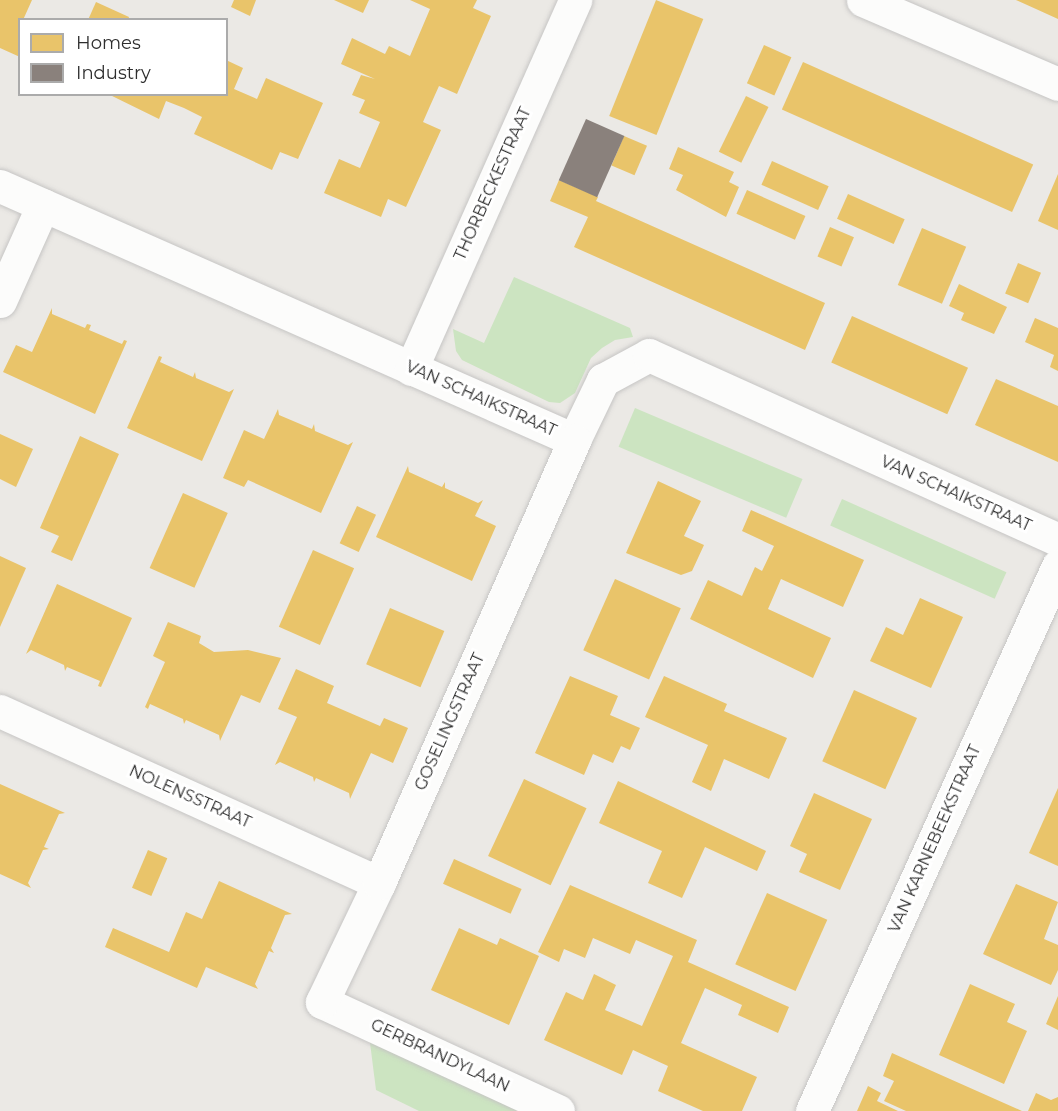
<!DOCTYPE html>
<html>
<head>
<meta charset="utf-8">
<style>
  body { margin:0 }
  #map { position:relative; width:1058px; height:1111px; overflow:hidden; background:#ebe9e5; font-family:Montserrat,sans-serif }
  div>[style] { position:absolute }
  .green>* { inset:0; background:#cce4c1; transform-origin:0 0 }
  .homes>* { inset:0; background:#e9c46a; transform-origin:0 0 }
  .industry>* { inset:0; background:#8a817c; transform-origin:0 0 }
  .roads { filter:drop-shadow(0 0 2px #c6c5c4) drop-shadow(0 0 2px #c6c5c4) }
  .street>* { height:33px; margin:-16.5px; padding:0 16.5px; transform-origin:16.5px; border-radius:16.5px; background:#fcfcfb }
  span { translate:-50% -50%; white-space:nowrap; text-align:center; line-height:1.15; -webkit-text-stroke:6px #fff; paint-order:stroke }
  .street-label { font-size:16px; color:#2e2e2e }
  .legend { position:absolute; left:18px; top:18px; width:210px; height:78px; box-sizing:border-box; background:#fff; border:2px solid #ababab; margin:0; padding:8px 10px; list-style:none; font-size:18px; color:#2e2e2e }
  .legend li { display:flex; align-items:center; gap:12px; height:30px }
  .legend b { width:30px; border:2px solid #ababab }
</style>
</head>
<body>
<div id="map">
  <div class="green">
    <div style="clip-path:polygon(514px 277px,630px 328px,633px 337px,615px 340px,602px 348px,591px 358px,575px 393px,560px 403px,549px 402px,462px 360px,456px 351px,453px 329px,484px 343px)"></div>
    <div style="left:635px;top:408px;width:182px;height:42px;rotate:23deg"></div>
    <div style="left:842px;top:499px;width:180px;height:29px;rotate:24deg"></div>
    <div style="clip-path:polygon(369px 1035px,537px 1111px,419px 1111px,376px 1090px)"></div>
  </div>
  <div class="homes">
    <div style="clip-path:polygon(0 0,32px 0,23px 20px,20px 20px,20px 57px,0 48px)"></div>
    <div style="clip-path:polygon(234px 0,256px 0,250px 16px,231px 7px)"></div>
    <div style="clip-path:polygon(334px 0,369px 0,363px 13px)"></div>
    <div style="clip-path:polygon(410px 0,477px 0,473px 8px,491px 16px,457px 94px,439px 86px,430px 106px,423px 122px,441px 130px,406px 207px,388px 199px,381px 217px,324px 193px,339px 159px,360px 168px,380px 122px,359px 113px,365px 100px,352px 95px,361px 75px,375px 79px,341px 64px,352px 38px,385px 54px,389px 46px,410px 56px,430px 9px)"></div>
    <div style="left:656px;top:0;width:51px;height:125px;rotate:22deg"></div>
    <div style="clip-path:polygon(1016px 0,1058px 0,1058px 19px,1036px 9px)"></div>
    <div style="clip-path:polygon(96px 2px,129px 17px,128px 20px,88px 20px)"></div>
    <div style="left:764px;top:45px;width:30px;height:42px;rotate:24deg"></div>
    <div style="clip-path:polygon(226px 60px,243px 68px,234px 89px,257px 99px,266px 78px,323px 103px,298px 159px,280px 152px,272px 170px,194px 134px,202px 117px,184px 108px,166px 101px,159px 119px,108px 94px,226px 94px)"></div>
    <div style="left:803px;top:62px;width:252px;height:52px;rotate:24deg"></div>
    <div style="left:746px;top:96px;width:25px;height:62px;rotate:26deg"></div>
    <div style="left:624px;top:136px;width:25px;height:32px;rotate:23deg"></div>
    <div style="clip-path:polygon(678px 147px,734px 172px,729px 182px,739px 187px,726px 217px,676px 190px,683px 175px,669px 169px)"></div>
    <div style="left:772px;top:161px;width:62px;height:26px;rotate:24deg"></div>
    <div style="clip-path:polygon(1058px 174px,1058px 230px,1038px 221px)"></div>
    <div style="clip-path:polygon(559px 180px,598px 197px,596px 201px,825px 303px,805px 350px,574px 247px,588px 217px,550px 201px)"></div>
    <div style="left:747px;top:190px;width:64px;height:26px;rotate:24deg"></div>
    <div style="left:848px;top:194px;width:62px;height:27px;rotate:24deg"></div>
    <div style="left:830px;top:227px;width:26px;height:32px;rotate:23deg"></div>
    <div style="left:922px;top:228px;width:48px;height:62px;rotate:23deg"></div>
    <div style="left:1018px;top:263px;width:25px;height:33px;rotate:23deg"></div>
    <div style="clip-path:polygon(959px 284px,1007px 307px,994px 334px,961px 320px,964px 313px,949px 306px)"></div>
    <div style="clip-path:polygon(52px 308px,52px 314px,85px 328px,87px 324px,91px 325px,89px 330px,122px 344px,124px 340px,127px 341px,95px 414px,3px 372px,16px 345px,32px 352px)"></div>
    <div style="left:852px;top:316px;width:127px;height:51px;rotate:24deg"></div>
    <div style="clip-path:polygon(1035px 318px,1058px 328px,1058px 371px,1050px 367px,1054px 355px,1025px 342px)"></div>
    <div style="clip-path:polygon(159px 356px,162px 357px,160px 362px,193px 377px,195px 372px,196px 378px,229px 392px,234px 389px,202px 461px,127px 428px)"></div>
    <div style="clip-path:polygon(996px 379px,1058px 406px,1058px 462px,975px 425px)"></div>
    <div style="clip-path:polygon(278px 409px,279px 415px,312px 429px,314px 424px,315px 431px,348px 445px,353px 442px,321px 513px,248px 480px,244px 487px,223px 478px,244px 430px,264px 439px)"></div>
    <div style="clip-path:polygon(0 434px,33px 449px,16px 487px,0 479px)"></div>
    <div style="clip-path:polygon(80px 436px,119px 454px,72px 561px,51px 552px,59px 536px,40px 528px)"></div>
    <div style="clip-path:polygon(408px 466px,409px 472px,442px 487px,445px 482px,445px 488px,478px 503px,483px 500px,475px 516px,496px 526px,472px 581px,376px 537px)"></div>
    <div style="clip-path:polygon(658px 481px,701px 501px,684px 536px,704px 545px,692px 571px,681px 575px,626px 553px)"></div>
    <div style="left:183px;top:493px;width:49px;height:82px;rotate:24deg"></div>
    <div style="left:357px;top:506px;width:21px;height:41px;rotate:25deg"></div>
    <div style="clip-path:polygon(751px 510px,864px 560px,843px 607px,781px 579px,768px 609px,831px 638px,813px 678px,690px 619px,708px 580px,742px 596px,755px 567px,762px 571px,774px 546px,742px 531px)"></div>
    <div style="left:313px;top:550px;width:45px;height:84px;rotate:24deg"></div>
    <div style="clip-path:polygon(0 556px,26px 568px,0 627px)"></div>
    <div style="left:615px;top:579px;width:72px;height:78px;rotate:24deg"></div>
    <div style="clip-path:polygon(57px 584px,132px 618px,101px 687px,98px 686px,100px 681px,67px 667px,65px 671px,64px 665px,31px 650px,26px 654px)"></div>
    <div style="clip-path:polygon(920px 598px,963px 617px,931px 688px,870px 661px,886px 627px,903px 635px)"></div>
    <div style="left:390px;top:608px;width:59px;height:61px;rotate:23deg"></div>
    <div style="clip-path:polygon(168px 622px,201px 636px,199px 643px,214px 652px,248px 650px,281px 658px,260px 703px,241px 695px,220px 741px,219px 735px,186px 720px,184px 724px,183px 719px,150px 704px,148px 709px,145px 707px,165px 662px,153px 656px)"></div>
    <div style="clip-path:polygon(296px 669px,334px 686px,327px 703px,380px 726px,384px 718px,408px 728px,393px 763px,371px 753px,350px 799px,349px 793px,316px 778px,314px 782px,313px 777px,280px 762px,275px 765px,297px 717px,278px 709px)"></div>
    <div style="clip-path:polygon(570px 676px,618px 696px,610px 715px,640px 728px,630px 750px,621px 746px,613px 763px,593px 754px,584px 775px,535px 753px)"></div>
    <div style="clip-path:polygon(664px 676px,727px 704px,724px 711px,787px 738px,769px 779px,724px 759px,711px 791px,692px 782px,708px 745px,645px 717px)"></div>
    <div style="left:854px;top:690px;width:69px;height:78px;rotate:24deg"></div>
    <div style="left:524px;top:779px;width:69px;height:85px;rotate:25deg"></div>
    <div style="clip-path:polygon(618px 781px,766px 851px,757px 871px,705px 847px,682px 898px,648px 883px,662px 851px,599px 823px)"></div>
    <div style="clip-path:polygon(0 784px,65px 813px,59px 814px,44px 847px,49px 849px,43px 850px,28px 883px,31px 888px,0 874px)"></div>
    <div style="clip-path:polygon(1058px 788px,1058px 866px,1029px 853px)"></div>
    <div style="clip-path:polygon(814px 793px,872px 819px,840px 890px,799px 872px,807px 854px,790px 846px)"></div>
    <div style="left:148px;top:850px;width:21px;height:41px;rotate:23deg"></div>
    <div style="left:454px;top:859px;width:74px;height:27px;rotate:24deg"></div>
    <div style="clip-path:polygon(219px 881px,292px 914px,285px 915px,271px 948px,274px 953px,269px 951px,255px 984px,258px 989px,206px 967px,197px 988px,105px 947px,113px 928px,169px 952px,186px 912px,202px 919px)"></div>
    <div style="clip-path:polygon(1016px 884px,1058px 902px,1044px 939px,1058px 945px,1058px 970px,1051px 985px,983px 954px)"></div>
    <div style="clip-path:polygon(570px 885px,697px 940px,688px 962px,789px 1007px,778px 1033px,738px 1015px,742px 1005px,705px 988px,681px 1043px,757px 1077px,742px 1111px,703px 1111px,658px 1091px,668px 1066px,633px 1050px,622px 1075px,544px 1040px,566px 992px,583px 1000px,594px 974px,616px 985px,605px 1010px,642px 1026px,673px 956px,636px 940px,630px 954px,593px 938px,585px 958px,564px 949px,559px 962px,538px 952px)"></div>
    <div style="left:767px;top:893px;width:66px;height:78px;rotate:24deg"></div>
    <div style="clip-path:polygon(459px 928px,497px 945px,500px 938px,539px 956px,509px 1025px,431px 990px)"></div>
    <div style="clip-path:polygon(970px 984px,1015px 1004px,1007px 1022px,1027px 1031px,1004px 1084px,939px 1055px)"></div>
    <div style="clip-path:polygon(1058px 996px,1058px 1030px,1046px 1024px)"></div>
    <div style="clip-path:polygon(892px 1053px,932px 1071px,1022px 1111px,906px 1111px,884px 1101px,894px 1081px,883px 1076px)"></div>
    <div style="clip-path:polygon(868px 1086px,881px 1093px,877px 1101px,898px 1111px,857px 1111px)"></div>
    <div style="clip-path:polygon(1036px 1093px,1051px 1100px,1058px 1097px,1058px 1111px,1028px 1111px)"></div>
  </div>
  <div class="industry">
    <div style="left:586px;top:119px;width:42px;height:67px;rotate:24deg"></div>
  </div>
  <div class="roads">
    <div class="street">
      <div style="left:863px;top:0;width:212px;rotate:23.3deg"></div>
      <div style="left:0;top:186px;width:628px;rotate:23.87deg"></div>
      <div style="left:574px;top:440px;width:67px;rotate:-64.2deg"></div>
      <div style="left:603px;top:380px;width:52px;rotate:-28.5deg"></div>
      <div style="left:649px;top:355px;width:449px;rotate:24.3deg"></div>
      <div style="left:0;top:301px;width:105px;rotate:-65.9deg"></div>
      <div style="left:411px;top:369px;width:404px;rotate:-66deg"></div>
      <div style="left:0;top:711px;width:416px;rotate:24.4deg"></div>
      <div style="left:558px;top:1111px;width:260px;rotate:-155.2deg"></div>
      <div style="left:322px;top:1002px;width:132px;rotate:-64.4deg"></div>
      <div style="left:379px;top:883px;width:484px;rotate:-66.2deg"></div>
      <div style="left:812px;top:1111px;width:598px;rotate:-65.71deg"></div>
    </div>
  </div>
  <div class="street-label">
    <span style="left:493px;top:184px;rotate:-66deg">THORBECKESTRAAT</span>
    <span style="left:481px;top:399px;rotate:24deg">VAN SCHAIKSTRAAT</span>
    <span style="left:956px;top:494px;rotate:24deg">VAN SCHAIKSTRAAT</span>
    <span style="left:450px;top:722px;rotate:-66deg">GOSELINGSTRAAT</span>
    <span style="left:190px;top:797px;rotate:24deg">NOLENSSTRAAT</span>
    <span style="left:935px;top:839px;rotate:-66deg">VAN KARNEBEEKSTRAAT</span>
    <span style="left:440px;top:1056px;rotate:25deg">GERBRANDYLAAN</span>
  </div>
  <ul class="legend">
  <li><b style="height:16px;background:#e9c46a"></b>Homes</li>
  <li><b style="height:16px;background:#8a817c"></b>Industry</li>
  </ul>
</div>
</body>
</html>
